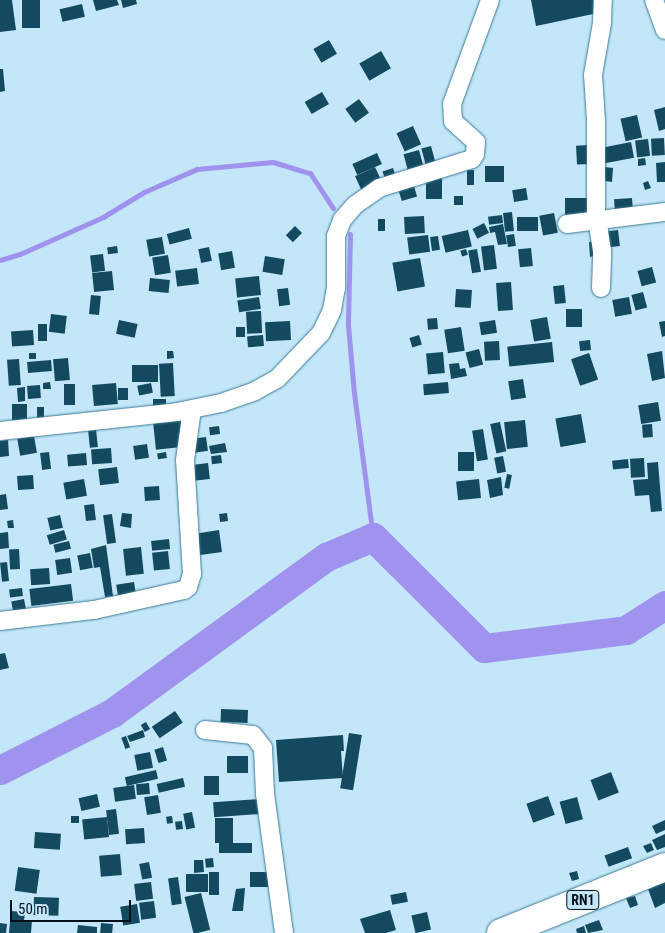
<!DOCTYPE html>
<html>
<head>
<meta charset="utf-8">
<style>
  body { margin:0 }
  #map { position:relative; width:665px; height:933px; overflow:hidden; background:#c3e7f9; font-family:"Roboto Condensed",sans-serif }
  div>[style] { position:absolute }
  .stream>* { height:5px; margin:-2.5px; padding:0 2.5px; transform-origin:2.5px; border-radius:2.5px; background:#9f93ee }
  .river>* { height:29px; margin:-14.5px; padding:0 14.5px; transform-origin:14.5px; border-radius:14.5px; background:#9f93ee }
  .building>* { inset:0; background:#144a60; transform-origin:0 0 }
  .roads { filter:drop-shadow(0 0 1px #3b7993) drop-shadow(0 0 1px #3b7993) }
  .street>* { height:18px; margin:-9px; padding:0 9px; transform-origin:9px; border-radius:9px; background:#fff }
  .highway>* { height:28px; margin:-14px; padding:0 14px; transform-origin:14px; border-radius:14px; background:#fff }
  span { translate:-50% -50%; white-space:nowrap; text-align:center; line-height:1.15; -webkit-text-stroke:5px #c3e7f9; paint-order:stroke }
  .shield-label span { padding:1px 4px; background:#c3e7f9; border:1px solid; border-radius:4px; -webkit-text-stroke-width:0 }
  .shield-label { font-size:14px; color:#00101a; font-weight:700 }
  .scale { position:absolute; left:10px; top:900px; width:121px; height:22px; box-sizing:border-box; border:2px solid #00101a; border-top:0; padding-left:6px; font-size:15px; line-height:18px; white-space:nowrap; color:#00101a; -webkit-text-stroke:4px #c3e7f9; paint-order:stroke }
</style>
</head>
<body>
<div id="map">
  <div class="stream">
    <div style="left:350px;top:234px;width:91px;rotate:91.3deg"></div>
    <div style="left:348px;top:325px;width:68px;rotate:85deg"></div>
    <div style="left:354px;top:393px;width:145px;rotate:82.5deg"></div>
    <div style="left:0;top:260px;width:21px;rotate:-17deg"></div>
    <div style="left:20px;top:254px;width:91px;rotate:-24deg"></div>
    <div style="left:103px;top:217px;width:48px;rotate:-31.4deg"></div>
    <div style="left:144px;top:192px;width:58px;rotate:-23.5deg"></div>
    <div style="left:197px;top:169px;width:76px;rotate:-5.3deg"></div>
    <div style="left:273px;top:162px;width:39px;rotate:17deg"></div>
    <div style="left:310px;top:173px;width:42px;rotate:56.7deg"></div>
  </div>
  <div class="river">
    <div style="left:0;top:770px;width:126px;rotate:-27deg"></div>
    <div style="left:112px;top:713px;width:265px;rotate:-36.1deg"></div>
    <div style="left:326px;top:557px;width:51px;rotate:-23.1deg"></div>
    <div style="left:373px;top:537px;width:157px;rotate:45deg"></div>
    <div style="left:484px;top:648px;width:143px;rotate:-7.2deg"></div>
    <div style="left:626px;top:630px;width:46px;rotate:-32.7deg"></div>
  </div>
  <div class="building">
    <div style="clip-path:polygon(0 0,12px 0,16px 30px,0 32px)"></div>
    <div style="left:22px;top:0;width:18px;height:28px"></div>
    <div style="clip-path:polygon(93px 0,117px 0,119px 5px,96px 11px)"></div>
    <div style="clip-path:polygon(121px 0,136px 0,137px 4px,123px 8px)"></div>
    <div style="clip-path:polygon(531px 0,595px 0,598px 13px,536px 26px)"></div>
    <div style="left:82px;top:4px;width:13px;height:23px;rotate:77deg"></div>
    <div style="left:329px;top:40px;width:16px;height:18px;rotate:60deg"></div>
    <div style="left:381px;top:51px;width:20px;height:25px;rotate:60deg"></div>
    <div style="clip-path:polygon(0 69px,3px 69px,5px 91px,0 92px)"></div>
    <div style="left:322px;top:92px;width:14px;height:20px;rotate:60deg"></div>
    <div style="left:359px;top:99px;width:17px;height:17px;rotate:54deg"></div>
    <div style="clip-path:polygon(665px 107px,665px 129px,659px 131px,654px 110px)"></div>
    <div style="left:637px;top:115px;width:23px;height:17px;rotate:77deg"></div>
    <div style="left:413px;top:126px;width:20px;height:18px;rotate:66deg"></div>
    <div style="left:664px;top:138px;width:17px;height:13px;rotate:87deg"></div>
    <div style="left:648px;top:139px;width:17px;height:13px;rotate:83deg"></div>
    <div style="left:631px;top:142px;width:16px;height:31px;rotate:79deg"></div>
    <div style="left:588px;top:145px;width:19px;height:12px;rotate:87deg"></div>
    <div style="left:431px;top:146px;width:20px;height:10px;rotate:75deg"></div>
    <div style="left:419px;top:150px;width:20px;height:16px;rotate:75deg"></div>
    <div style="left:377px;top:153px;width:12px;height:27px;rotate:66deg"></div>
    <div style="clip-path:polygon(645px 158px,646px 165px,638px 166px,638px 159px)"></div>
    <div style="clip-path:polygon(665px 162px,665px 182px,657px 182px,656px 163px)"></div>
    <div style="left:485px;top:166px;width:19px;height:16px"></div>
    <div style="left:375px;top:167px;width:17px;height:22px;rotate:65deg"></div>
    <div style="clip-path:polygon(605px 167px,613px 168px,612px 182px,605px 181px)"></div>
    <div style="left:393px;top:168px;width:9px;height:11px;rotate:72deg"></div>
    <div style="left:467px;top:170px;width:7px;height:15px"></div>
    <div style="left:426px;top:177px;width:16px;height:22px"></div>
    <div style="clip-path:polygon(648px 181px,651px 188px,645px 190px,643px 183px)"></div>
    <div style="left:413px;top:183px;width:14px;height:16px;rotate:73deg"></div>
    <div style="left:526px;top:188px;width:12px;height:14px;rotate:81deg"></div>
    <div style="left:454px;top:196px;width:9px;height:9px"></div>
    <div style="left:565px;top:198px;width:23px;height:18px"></div>
    <div style="left:632px;top:198px;width:13px;height:18px;rotate:86deg"></div>
    <div style="left:512px;top:212px;width:19px;height:9px;rotate:84deg"></div>
    <div style="left:554px;top:213px;width:20px;height:15px;rotate:79deg"></div>
    <div style="left:502px;top:215px;width:8px;height:14px;rotate:83deg"></div>
    <div style="left:424px;top:216px;width:17px;height:20px;rotate:87deg"></div>
    <div style="left:517px;top:217px;width:21px;height:14px"></div>
    <div style="left:378px;top:219px;width:7px;height:12px"></div>
    <div style="left:484px;top:223px;width:11px;height:13px;rotate:63deg"></div>
    <div style="clip-path:polygon(503px 224px,507px 244px,498px 245px,495px 232px,490px 233px,489px 227px)"></div>
    <div style="left:295px;top:226px;width:10px;height:13px;rotate:45deg"></div>
    <div style="left:189px;top:228px;width:11px;height:23px;rotate:75deg"></div>
    <div style="left:468px;top:230px;width:17px;height:27px;rotate:77deg"></div>
    <div style="left:618px;top:230px;width:16px;height:13px;rotate:83deg"></div>
    <div style="left:514px;top:234px;width:12px;height:8px;rotate:81deg"></div>
    <div style="left:428px;top:235px;width:17px;height:21px;rotate:83deg"></div>
    <div style="left:438px;top:236px;width:14px;height:8px;rotate:82deg"></div>
    <div style="left:162px;top:237px;width:17px;height:16px;rotate:80deg"></div>
    <div style="clip-path:polygon(596px 241px,598px 255px,590px 257px,589px 242px)"></div>
    <div style="left:494px;top:245px;width:24px;height:13px;rotate:83deg"></div>
    <div style="left:117px;top:246px;width:7px;height:10px;rotate:82deg"></div>
    <div style="left:209px;top:247px;width:14px;height:11px;rotate:78deg"></div>
    <div style="left:531px;top:248px;width:18px;height:13px;rotate:84deg"></div>
    <div style="left:466px;top:249px;width:6px;height:6px;rotate:72deg"></div>
    <div style="left:477px;top:249px;width:23px;height:9px;rotate:80deg"></div>
    <div style="left:232px;top:251px;width:17px;height:14px;rotate:80deg"></div>
    <div style="left:103px;top:254px;width:17px;height:13px;rotate:83deg"></div>
    <div style="left:168px;top:255px;width:18px;height:16px;rotate:81deg"></div>
    <div style="left:265px;top:256px;width:20px;height:16px;rotate:9deg"></div>
    <div style="left:420px;top:258px;width:29px;height:28px;rotate:80deg"></div>
    <div style="left:652px;top:267px;width:16px;height:15px;rotate:75deg"></div>
    <div style="left:197px;top:268px;width:16px;height:22px;rotate:83deg"></div>
    <div style="left:112px;top:271px;width:19px;height:20px;rotate:84deg"></div>
    <div style="left:259px;top:276px;width:19px;height:24px;rotate:84deg"></div>
    <div style="left:150px;top:278px;width:20px;height:13px;rotate:6deg"></div>
    <div style="left:511px;top:282px;width:28px;height:15px;rotate:86deg"></div>
    <div style="left:564px;top:285px;width:18px;height:11px;rotate:84deg"></div>
    <div style="left:288px;top:288px;width:17px;height:11px;rotate:83deg"></div>
    <div style="left:456px;top:289px;width:16px;height:18px;rotate:4deg"></div>
    <div style="left:643px;top:292px;width:16px;height:12px;rotate:75deg"></div>
    <div style="left:91px;top:295px;width:10px;height:19px;rotate:6deg"></div>
    <div style="left:259px;top:297px;width:12px;height:22px;rotate:81deg"></div>
    <div style="left:629px;top:297px;width:17px;height:17px;rotate:80deg"></div>
    <div style="left:566px;top:309px;width:16px;height:18px"></div>
    <div style="left:261px;top:311px;width:22px;height:15px;rotate:87deg"></div>
    <div style="left:51px;top:314px;width:16px;height:18px;rotate:7deg"></div>
    <div style="left:547px;top:317px;width:22px;height:17px;rotate:80deg"></div>
    <div style="left:437px;top:318px;width:11px;height:10px;rotate:85deg"></div>
    <div style="left:119px;top:320px;width:19px;height:14px;rotate:12deg"></div>
    <div style="left:495px;top:320px;width:13px;height:16px;rotate:81deg"></div>
    <div style="left:290px;top:321px;width:19px;height:25px;rotate:87deg"></div>
    <div style="clip-path:polygon(665px 321px,665px 336px,662px 337px,659px 322px)"></div>
    <div style="left:38px;top:324px;width:9px;height:17px"></div>
    <div style="left:236px;top:327px;width:9px;height:10px"></div>
    <div style="left:461px;top:327px;width:24px;height:17px;rotate:81deg"></div>
    <div style="left:33px;top:330px;width:15px;height:22px;rotate:86deg"></div>
    <div style="left:263px;top:335px;width:11px;height:16px;rotate:85deg"></div>
    <div style="left:419px;top:335px;width:10px;height:10px;rotate:73deg"></div>
    <div style="left:590px;top:340px;width:10px;height:11px;rotate:84deg"></div>
    <div style="left:499px;top:341px;width:19px;height:15px;rotate:87deg"></div>
    <div style="left:552px;top:342px;width:20px;height:45px;rotate:84deg"></div>
    <div style="left:479px;top:349px;width:16px;height:14px;rotate:75deg"></div>
    <div style="clip-path:polygon(167px 351px,173px 351px,174px 358px,167px 359px)"></div>
    <div style="clip-path:polygon(662px 351px,665px 378px,652px 381px,647px 354px)"></div>
    <div style="left:443px;top:352px;width:21px;height:17px;rotate:85deg"></div>
    <div style="left:29px;top:353px;width:7px;height:6px"></div>
    <div style="left:589px;top:353px;width:28px;height:19px;rotate:71deg"></div>
    <div style="left:68px;top:358px;width:22px;height:15px;rotate:85deg"></div>
    <div style="left:19px;top:359px;width:26px;height:12px;rotate:86deg"></div>
    <div style="left:51px;top:360px;width:11px;height:24px;rotate:85deg"></div>
    <div style="left:173px;top:363px;width:33px;height:14px;rotate:87deg"></div>
    <div style="clip-path:polygon(459px 363px,460px 369px,465px 368px,467px 376px,451px 379px,449px 364px)"></div>
    <div style="left:158px;top:365px;width:17px;height:26px;rotate:90deg"></div>
    <div style="left:523px;top:379px;width:19px;height:15px;rotate:81deg"></div>
    <div style="clip-path:polygon(50px 382px,51px 389px,43px 389px,43px 383px)"></div>
    <div style="left:448px;top:382px;width:11px;height:25px;rotate:85deg"></div>
    <div style="left:116px;top:383px;width:21px;height:24px;rotate:85deg"></div>
    <div style="left:151px;top:383px;width:10px;height:14px;rotate:79deg"></div>
    <div style="left:64px;top:384px;width:11px;height:21px"></div>
    <div style="left:40px;top:385px;width:13px;height:13px;rotate:86deg"></div>
    <div style="clip-path:polygon(25px 387px,25px 401px,18px 402px,17px 388px)"></div>
    <div style="left:118px;top:388px;width:10px;height:12px"></div>
    <div style="left:166px;top:399px;width:8px;height:13px;rotate:90deg"></div>
    <div style="left:658px;top:402px;width:19px;height:20px;rotate:81deg"></div>
    <div style="left:12px;top:404px;width:15px;height:18px"></div>
    <div style="left:37px;top:407px;width:7px;height:11px"></div>
    <div style="left:581px;top:414px;width:29px;height:26px;rotate:80deg"></div>
    <div style="left:181px;top:420px;width:27px;height:28px;rotate:84deg"></div>
    <div style="left:525px;top:420px;width:27px;height:21px;rotate:84deg"></div>
    <div style="left:500px;top:422px;width:30px;height:10px;rotate:78deg"></div>
    <div style="left:652px;top:424px;width:13px;height:10px;rotate:86deg"></div>
    <div style="left:219px;top:426px;width:8px;height:10px;rotate:83deg"></div>
    <div style="left:96px;top:429px;width:18px;height:8px;rotate:84deg"></div>
    <div style="left:483px;top:429px;width:31px;height:11px;rotate:81deg"></div>
    <div style="left:34px;top:436px;width:17px;height:17px;rotate:80deg"></div>
    <div style="left:206px;top:437px;width:14px;height:15px;rotate:82deg"></div>
    <div style="clip-path:polygon(8px 440px,9px 456px,0 457px,0 441px)"></div>
    <div style="clip-path:polygon(225px 443px,227px 452px,211px 454px,209px 446px)"></div>
    <div style="left:147px;top:444px;width:14px;height:14px;rotate:82deg"></div>
    <div style="left:111px;top:448px;width:15px;height:20px;rotate:86deg"></div>
    <div style="left:49px;top:452px;width:17px;height:9px;rotate:83deg"></div>
    <div style="left:166px;top:452px;width:6px;height:9px;rotate:81deg"></div>
    <div style="left:474px;top:452px;width:19px;height:16px;rotate:90deg"></div>
    <div style="left:86px;top:453px;width:12px;height:19px;rotate:85deg"></div>
    <div style="left:221px;top:455px;width:8px;height:10px;rotate:83deg"></div>
    <div style="left:503px;top:456px;width:16px;height:9px;rotate:79deg"></div>
    <div style="left:644px;top:458px;width:19px;height:14px;rotate:87deg"></div>
    <div style="left:628px;top:459px;width:9px;height:16px;rotate:84deg"></div>
    <div style="clip-path:polygon(658px 462px,662px 511px,651px 512px,649px 495px,635px 496px,633px 480px,648px 479px,647px 463px)"></div>
    <div style="left:208px;top:463px;width:16px;height:16px;rotate:83deg"></div>
    <div style="left:117px;top:467px;width:16px;height:19px;rotate:83deg"></div>
    <div style="left:507px;top:474px;width:5px;height:14px;rotate:11deg"></div>
    <div style="left:33px;top:475px;width:14px;height:16px;rotate:86deg"></div>
    <div style="clip-path:polygon(501px 477px,503px 495px,490px 498px,487px 480px)"></div>
    <div style="left:84px;top:479px;width:17px;height:21px;rotate:80deg"></div>
    <div style="left:479px;top:479px;width:19px;height:23px;rotate:84deg"></div>
    <div style="left:159px;top:486px;width:14px;height:15px;rotate:86deg"></div>
    <div style="clip-path:polygon(6px 494px,8px 509px,0 510px,0 495px)"></div>
    <div style="left:94px;top:504px;width:16px;height:10px;rotate:83deg"></div>
    <div style="clip-path:polygon(122px 513px,132px 514px,131px 528px,120px 526px)"></div>
    <div style="left:227px;top:513px;width:8px;height:8px;rotate:83deg"></div>
    <div style="left:112px;top:514px;width:29px;height:9px;rotate:82deg"></div>
    <div style="left:60px;top:515px;width:13px;height:13px;rotate:77deg"></div>
    <div style="clip-path:polygon(13px 520px,14px 528px,8px 528px,7px 521px)"></div>
    <div style="left:64px;top:530px;width:10px;height:18px;rotate:73deg"></div>
    <div style="clip-path:polygon(219px 530px,222px 552px,200px 555px,200px 551px,197px 552px,194px 534px)"></div>
    <div style="clip-path:polygon(8px 532px,9px 548px,0 549px,0 533px)"></div>
    <div style="left:169px;top:539px;width:10px;height:18px;rotate:84deg"></div>
    <div style="left:69px;top:541px;width:8px;height:16px;rotate:76deg"></div>
    <div style="clip-path:polygon(106px 545px,113px 596px,105px 597px,100px 567px,94px 568px,91px 549px)"></div>
    <div style="left:141px;top:547px;width:27px;height:18px;rotate:84deg"></div>
    <div style="left:19px;top:549px;width:20px;height:10px;rotate:87deg"></div>
    <div style="left:168px;top:551px;width:18px;height:16px;rotate:84deg"></div>
    <div style="left:90px;top:553px;width:15px;height:13px;rotate:79deg"></div>
    <div style="left:70px;top:558px;width:15px;height:15px;rotate:82deg"></div>
    <div style="left:7px;top:562px;width:19px;height:7px;rotate:84deg"></div>
    <div style="left:49px;top:568px;width:16px;height:19px;rotate:86deg"></div>
    <div style="left:134px;top:582px;width:13px;height:18px;rotate:81deg"></div>
    <div style="left:71px;top:584px;width:17px;height:42px;rotate:83deg"></div>
    <div style="left:22px;top:588px;width:8px;height:13px;rotate:83deg"></div>
    <div style="left:24px;top:599px;width:15px;height:13px;rotate:79deg"></div>
    <div style="clip-path:polygon(5px 653px,9px 668px,0 670px,0 654px)"></div>
    <div style="left:221px;top:709px;width:27px;height:13px;rotate:2deg"></div>
    <div style="left:175px;top:711px;width:14px;height:28px;rotate:56deg"></div>
    <div style="left:146px;top:722px;width:8px;height:6px;rotate:60deg"></div>
    <div style="clip-path:polygon(143px 730px,145px 737px,130px 742px,127px 736px)"></div>
    <div style="left:349px;top:733px;width:13px;height:56px;rotate:9deg"></div>
    <div style="clip-path:polygon(343px 735px,344px 751px,341px 751px,343px 778px,279px 782px,276px 740px)"></div>
    <div style="left:126px;top:736px;width:12px;height:5px;rotate:70deg"></div>
    <div style="left:163px;top:747px;width:14px;height:9px;rotate:73deg"></div>
    <div style="left:150px;top:752px;width:16px;height:16px;rotate:79deg"></div>
    <div style="left:227px;top:756px;width:21px;height:17px"></div>
    <div style="left:156px;top:770px;width:9px;height:32px;rotate:77deg"></div>
    <div style="left:611px;top:772px;width:22px;height:22px;rotate:69deg"></div>
    <div style="left:219px;top:776px;width:19px;height:15px;rotate:90deg"></div>
    <div style="left:183px;top:778px;width:9px;height:27px;rotate:77deg"></div>
    <div style="left:149px;top:783px;width:11px;height:13px;rotate:85deg"></div>
    <div style="left:134px;top:785px;width:14px;height:21px;rotate:82deg"></div>
    <div style="left:97px;top:794px;width:13px;height:19px;rotate:77deg"></div>
    <div style="left:158px;top:795px;width:18px;height:14px;rotate:81deg"></div>
    <div style="left:548px;top:796px;width:20px;height:23px;rotate:70deg"></div>
    <div style="left:577px;top:797px;width:23px;height:18px;rotate:75deg"></div>
    <div style="left:260px;top:799px;width:15px;height:47px;rotate:86deg"></div>
    <div style="left:116px;top:809px;width:25px;height:10px;rotate:83deg"></div>
    <div style="left:192px;top:812px;width:16px;height:9px;rotate:79deg"></div>
    <div style="left:71px;top:816px;width:8px;height:7px"></div>
    <div style="left:172px;top:816px;width:7px;height:6px;rotate:82deg"></div>
    <div style="left:107px;top:817px;width:20px;height:25px;rotate:84deg"></div>
    <div style="left:215px;top:818px;width:18px;height:25px"></div>
    <div style="clip-path:polygon(665px 820px,665px 830px,656px 834px,652px 826px)"></div>
    <div style="left:182px;top:821px;width:8px;height:7px;rotate:83deg"></div>
    <div style="left:144px;top:828px;width:15px;height:19px;rotate:86deg"></div>
    <div style="left:35px;top:832px;width:26px;height:16px;rotate:4deg"></div>
    <div style="clip-path:polygon(665px 834px,665px 847px,657px 850px,652px 840px)"></div>
    <div style="left:252px;top:843px;width:10px;height:33px;rotate:90deg"></div>
    <div style="clip-path:polygon(651px 843px,654px 850px,647px 853px,643px 846px)"></div>
    <div style="left:628px;top:847px;width:12px;height:25px;rotate:70deg"></div>
    <div style="left:120px;top:854px;width:21px;height:21px;rotate:85deg"></div>
    <div style="left:213px;top:858px;width:9px;height:8px;rotate:84deg"></div>
    <div style="clip-path:polygon(194px 860px,203px 860px,204px 872px,194px 873px)"></div>
    <div style="left:149px;top:862px;width:16px;height:10px;rotate:79deg"></div>
    <div style="left:18px;top:867px;width:22px;height:24px;rotate:8deg"></div>
    <div style="clip-path:polygon(577px 871px,579px 879px,572px 881px,569px 873px)"></div>
    <div style="left:209px;top:872px;width:10px;height:23px"></div>
    <div style="left:271px;top:872px;width:15px;height:21px;rotate:90deg"></div>
    <div style="left:186px;top:874px;width:22px;height:18px"></div>
    <div style="left:178px;top:877px;width:27px;height:10px;rotate:82deg"></div>
    <div style="left:151px;top:882px;width:17px;height:17px;rotate:83deg"></div>
    <div style="clip-path:polygon(665px 882px,665px 903px,655px 908px,648px 889px)"></div>
    <div style="clip-path:polygon(245px 888px,243px 911px,232px 911px,236px 889px)"></div>
    <div style="left:406px;top:892px;width:10px;height:16px;rotate:79deg"></div>
    <div style="left:201px;top:893px;width:38px;height:17px;rotate:76deg"></div>
    <div style="clip-path:polygon(635px 896px,638px 905px,630px 908px,626px 898px)"></div>
    <div style="left:34px;top:897px;width:25px;height:18px;rotate:2deg"></div>
    <div style="left:154px;top:901px;width:17px;height:15px;rotate:83deg"></div>
    <div style="left:137px;top:904px;width:19px;height:17px;rotate:81deg"></div>
    <div style="clip-path:polygon(390px 910px,396px 930px,386px 933px,365px 933px,360px 919px)"></div>
    <div style="clip-path:polygon(11px 911px,25px 912px,24px 921px,32px 921px,31px 933px,9px 933px)"></div>
    <div style="left:427px;top:912px;width:18px;height:16px;rotate:77deg"></div>
    <div style="clip-path:polygon(599px 920px,603px 930px,588px 933px,585px 925px)"></div>
    <div style="clip-path:polygon(0 923px,7px 924px,6px 933px,0 933px)"></div>
    <div style="left:101px;top:923px;width:12px;height:10px;rotate:5deg"></div>
    <div style="clip-path:polygon(78px 925px,97px 927px,97px 933px,77px 933px)"></div>
    <div style="clip-path:polygon(584px 926px,586px 933px,577px 933px,576px 929px)"></div>
  </div>
  <div class="roads">
    <div class="street">
      <div style="left:654px;top:0;width:32px;rotate:70deg"></div>
      <div style="left:567px;top:224px;width:99px;rotate:-7deg"></div>
      <div style="left:601px;top:288px;width:37px;rotate:-88deg"></div>
      <div style="left:602px;top:251px;width:40px;rotate:-98.5deg"></div>
      <div style="left:596px;top:211px;width:90px;rotate:-90deg"></div>
      <div style="left:596px;top:121px;width:46px;rotate:-93.7deg"></div>
      <div style="left:593px;top:75px;width:53px;rotate:-80.2deg"></div>
      <div style="left:602px;top:23px;width:23px;rotate:-88deg"></div>
      <div style="left:0;top:431px;width:178px;rotate:-6.1deg"></div>
      <div style="left:177px;top:412px;width:45px;rotate:-11.6deg"></div>
      <div style="left:221px;top:403px;width:36px;rotate:-19deg"></div>
      <div style="left:255px;top:391px;width:25px;rotate:-29deg"></div>
      <div style="left:277px;top:379px;width:64px;rotate:-46.3deg"></div>
      <div style="left:321px;top:333px;width:25px;rotate:-64deg"></div>
      <div style="left:332px;top:310px;width:22px;rotate:-80deg"></div>
      <div style="left:336px;top:288px;width:52px;rotate:-90deg"></div>
      <div style="left:336px;top:236px;width:17px;rotate:-69deg"></div>
      <div style="left:342px;top:220px;width:20px;rotate:-49deg"></div>
      <div style="left:355px;top:205px;width:29px;rotate:-35deg"></div>
      <div style="left:379px;top:188px;width:97px;rotate:-17.3deg"></div>
      <div style="left:472px;top:159px;width:6px;rotate:-59deg"></div>
      <div style="left:475px;top:154px;width:12px;rotate:-85deg"></div>
      <div style="left:476px;top:142px;width:31px;rotate:-138deg"></div>
      <div style="left:453px;top:121px;width:17px;rotate:-93deg"></div>
      <div style="left:452px;top:104px;width:111px;rotate:-69.9deg"></div>
      <div style="left:0;top:621px;width:95px;rotate:-6.7deg"></div>
      <div style="left:94px;top:610px;width:92px;rotate:-12.5deg"></div>
      <div style="left:184px;top:590px;width:5px;rotate:-37deg"></div>
      <div style="left:188px;top:587px;width:14px;rotate:-73deg"></div>
      <div style="left:192px;top:574px;width:114px;rotate:-93.5deg"></div>
      <div style="left:185px;top:460px;width:51px;rotate:-82.2deg"></div>
      <div style="left:205px;top:730px;width:48px;rotate:5.9deg"></div>
      <div style="left:253px;top:735px;width:16px;rotate:52deg"></div>
      <div style="left:263px;top:748px;width:46px;rotate:87.5deg"></div>
      <div style="left:265px;top:794px;width:140px;rotate:82.2deg"></div>
    </div>
    <div class="highway">
      <div style="left:501px;top:933px;width:177px;rotate:-21.9deg"></div>
    </div>
  </div>
  <div class="shield-label">
    <span style="left:583px;top:900px">RN1</span>
  </div>
  <div class="scale">50 m</div>
</div>
</body>
</html>
